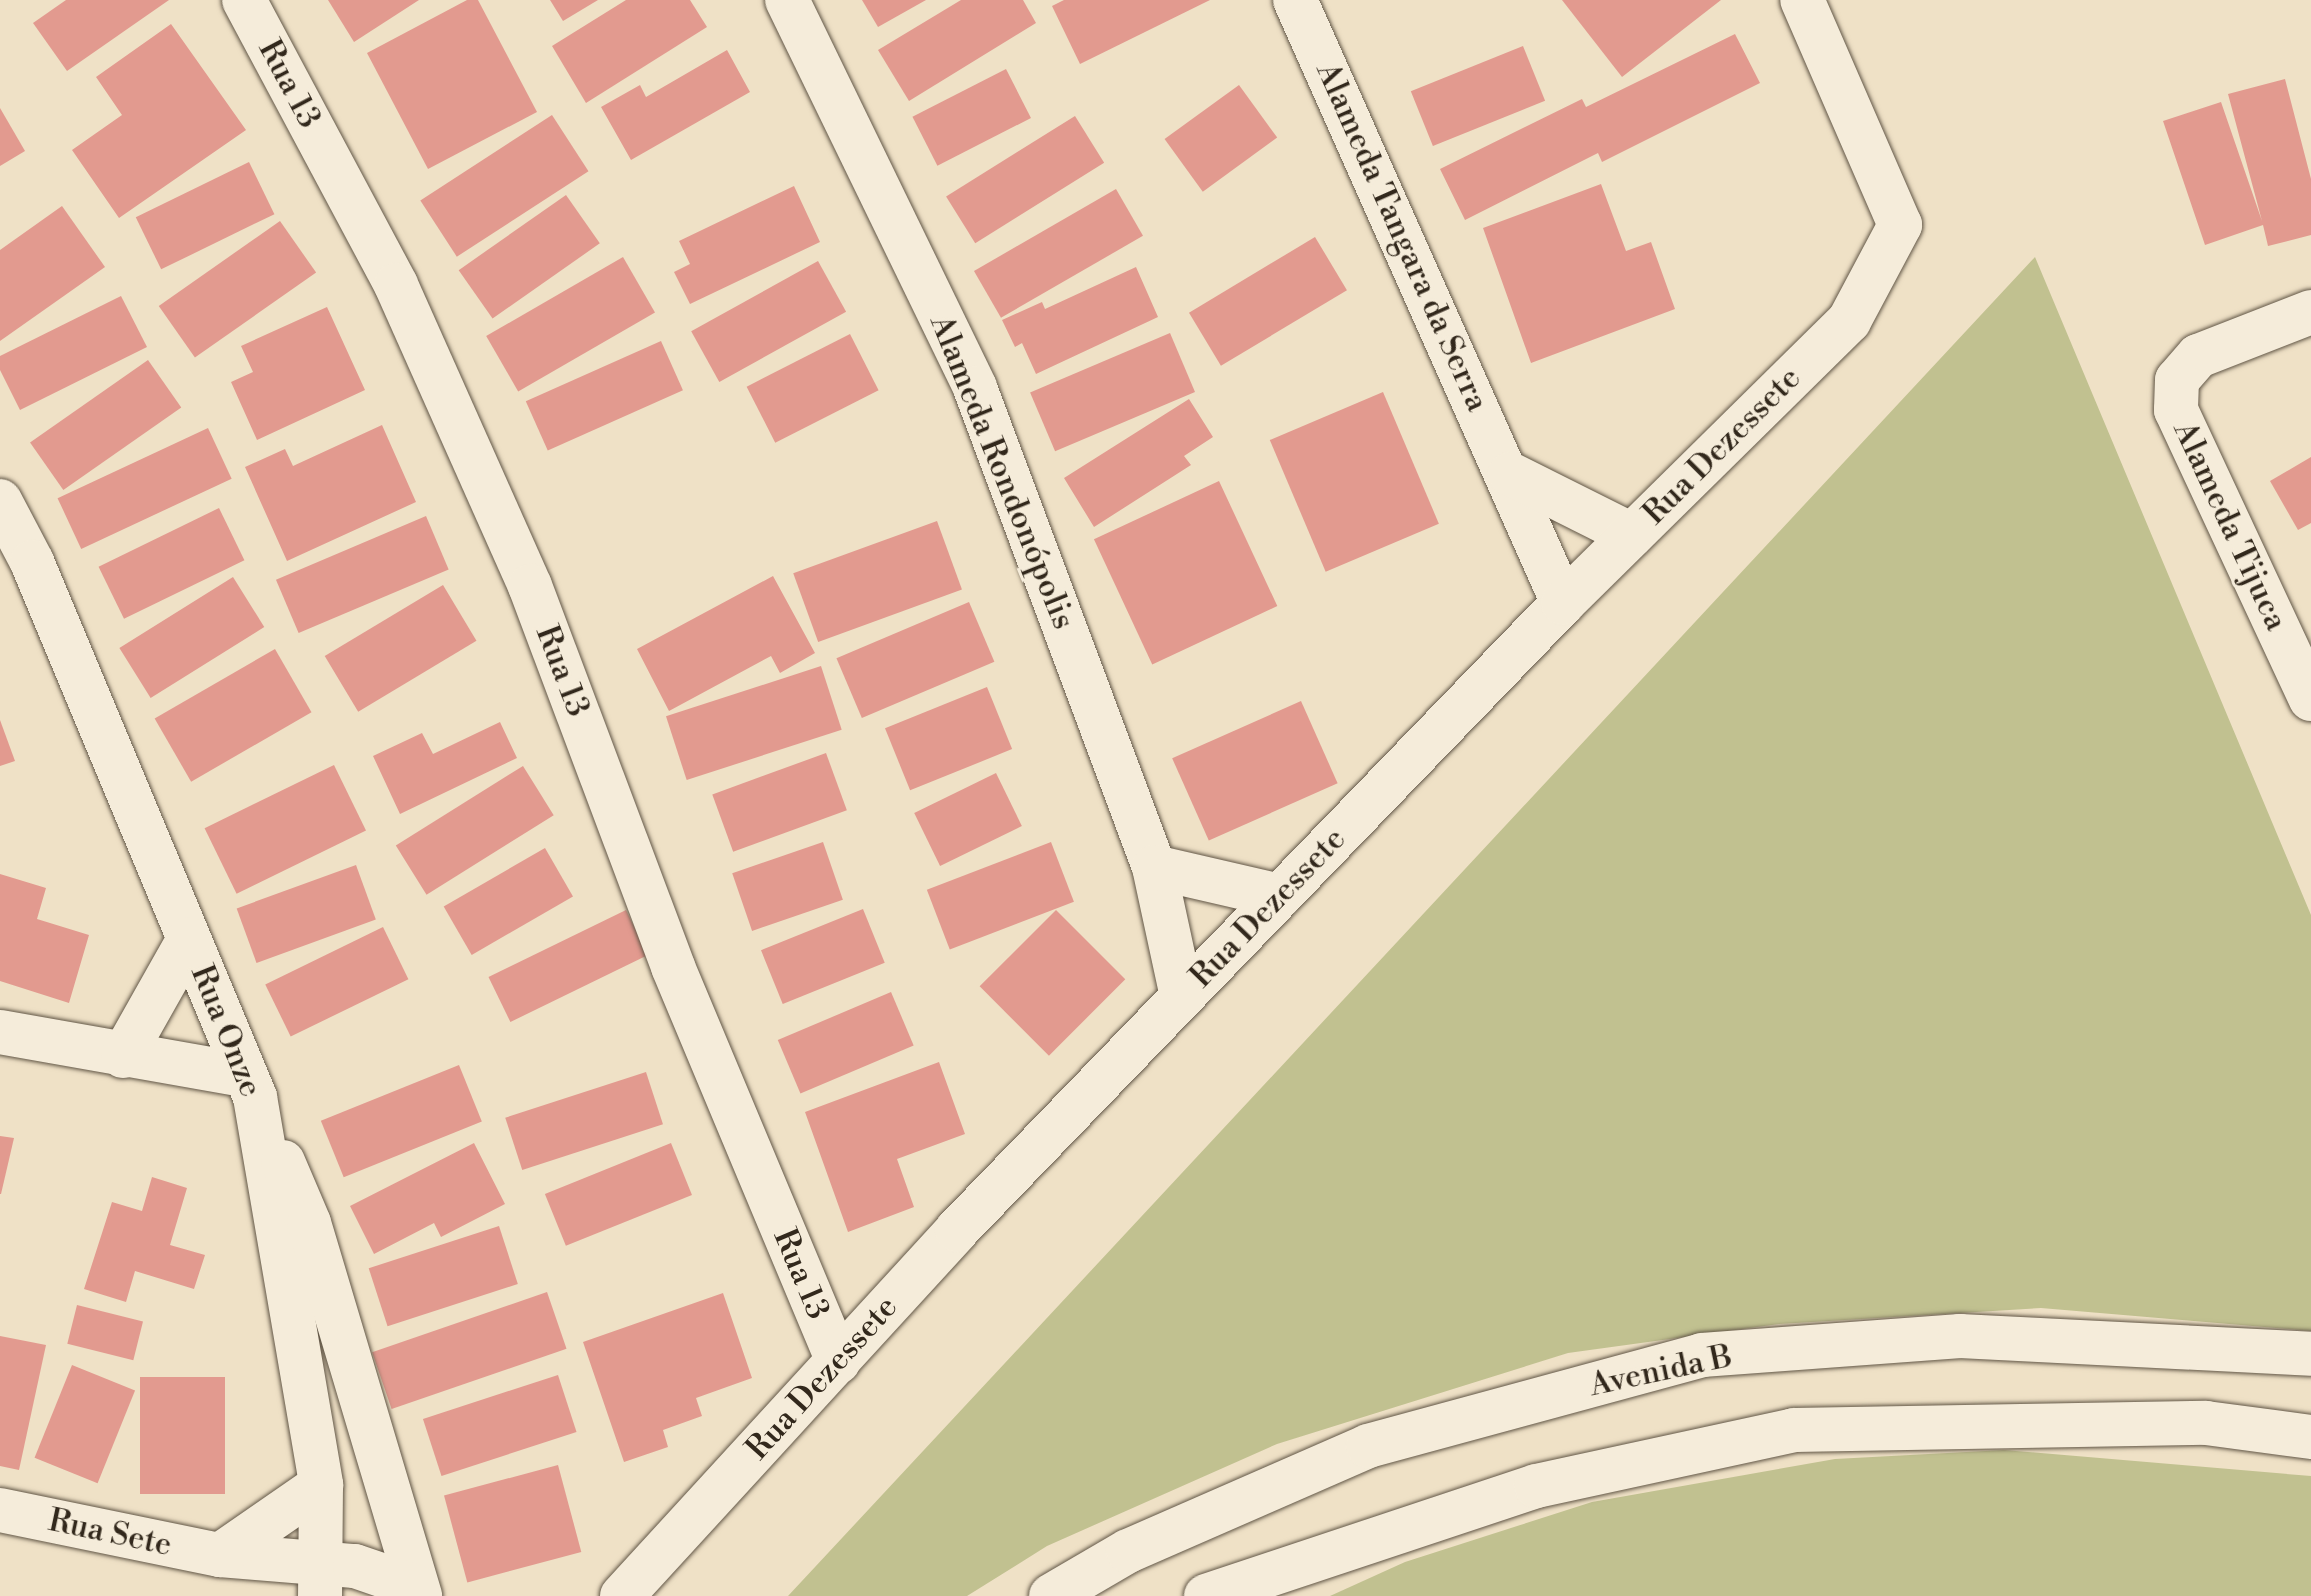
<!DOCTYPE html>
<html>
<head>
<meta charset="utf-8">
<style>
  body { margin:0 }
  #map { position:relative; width:2311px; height:1596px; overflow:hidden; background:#efe1c6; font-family:"Libre Bodoni",serif }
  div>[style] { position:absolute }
  .green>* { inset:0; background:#c1c190 }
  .building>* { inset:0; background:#e29a8f; transform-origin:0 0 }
  .roads { filter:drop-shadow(0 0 2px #615646) drop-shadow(0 0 2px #615646) }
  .minor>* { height:44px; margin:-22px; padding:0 22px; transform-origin:22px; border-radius:22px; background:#f5ecda }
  span { translate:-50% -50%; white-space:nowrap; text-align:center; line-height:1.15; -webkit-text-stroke:6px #f5ecda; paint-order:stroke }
  .street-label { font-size:32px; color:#32281c }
</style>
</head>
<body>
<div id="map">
  <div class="green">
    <div style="clip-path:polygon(2035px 257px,2311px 915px,2311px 1331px,2041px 1308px,1779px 1324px,1568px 1353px,1277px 1444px,1047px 1546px,967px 1596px,788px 1596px)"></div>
    <div style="clip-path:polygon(2004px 1450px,2311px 1476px,2311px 1596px,1330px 1596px,1405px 1562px,1592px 1502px,1835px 1459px)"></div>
  </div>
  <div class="building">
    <div style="clip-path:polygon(66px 0,169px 0,67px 71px,33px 23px)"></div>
    <div style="clip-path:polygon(328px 0,419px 0,354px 42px)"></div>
    <div style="clip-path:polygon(467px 0,478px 0,537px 112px,428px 169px,367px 53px)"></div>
    <div style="clip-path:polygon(550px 0,598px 0,563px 21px)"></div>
    <div style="clip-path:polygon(626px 0,690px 0,707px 27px,586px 103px,552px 46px)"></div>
    <div style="clip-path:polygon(862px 0,926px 0,878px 27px)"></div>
    <div style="clip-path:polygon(961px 0,1023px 0,1036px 23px,909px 101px,878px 50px)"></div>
    <div style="clip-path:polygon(1064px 0,1210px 0,1080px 64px,1052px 6px)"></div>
    <div style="clip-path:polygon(1562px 0,1721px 0,1622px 77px)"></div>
    <div style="clip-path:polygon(171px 24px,246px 130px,119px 218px,72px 150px,122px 115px,96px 77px)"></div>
    <div style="clip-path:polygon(1735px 34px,1760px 83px,1602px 162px,1598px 153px,1465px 220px,1440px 169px,1582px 99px,1586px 107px)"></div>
    <div style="left:1523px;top:46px;width:59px;height:121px;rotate:68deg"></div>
    <div style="clip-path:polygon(727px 50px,750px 92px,631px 160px,601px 107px,640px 85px,646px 97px)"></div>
    <div style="left:1006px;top:69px;width:55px;height:105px;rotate:63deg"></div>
    <div style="clip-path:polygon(2285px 79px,2311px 179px,2311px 235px,2268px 246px,2263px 225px,2205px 245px,2163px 121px,2221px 102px,2262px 221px,2228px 94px)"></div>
    <div style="left:1239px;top:85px;width:65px;height:92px;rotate:54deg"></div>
    <div style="clip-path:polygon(0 108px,25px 151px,0 166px)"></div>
    <div style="left:552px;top:115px;width:67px;height:157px;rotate:57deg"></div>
    <div style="left:1075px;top:116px;width:55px;height:152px;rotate:58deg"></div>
    <div style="left:249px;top:162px;width:58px;height:126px;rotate:64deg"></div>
    <div style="clip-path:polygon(1601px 184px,1626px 251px,1651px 242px,1675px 309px,1531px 363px,1483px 228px)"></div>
    <div style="clip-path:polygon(794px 186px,820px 242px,690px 304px,674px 272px,690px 264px,679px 241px)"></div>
    <div style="left:1116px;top:189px;width:54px;height:164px;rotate:60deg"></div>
    <div style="left:566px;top:195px;width:59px;height:131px;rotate:55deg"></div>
    <div style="clip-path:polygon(62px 206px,105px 267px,0 341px,0 250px)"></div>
    <div style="left:280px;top:221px;width:63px;height:148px;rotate:55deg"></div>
    <div style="left:1315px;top:237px;width:62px;height:147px;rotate:59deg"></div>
    <div style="left:623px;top:257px;width:64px;height:158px;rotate:60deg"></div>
    <div style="left:818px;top:261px;width:58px;height:145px;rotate:61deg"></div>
    <div style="clip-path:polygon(1136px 267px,1158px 317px,1036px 374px,1022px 343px,1015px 347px,1002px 320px,1042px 302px,1045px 309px)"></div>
    <div style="clip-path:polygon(121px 296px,147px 347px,20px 410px,0 370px,0 356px)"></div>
    <div style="clip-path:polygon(327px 307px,365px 390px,257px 440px,231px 382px,253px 372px,241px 346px)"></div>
    <div style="left:1170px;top:333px;width:64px;height:152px;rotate:67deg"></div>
    <div style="left:850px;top:334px;width:63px;height:116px;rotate:63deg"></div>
    <div style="left:661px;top:341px;width:54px;height:148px;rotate:66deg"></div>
    <div style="left:148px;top:360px;width:58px;height:144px;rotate:55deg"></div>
    <div style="left:1383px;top:392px;width:143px;height:123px;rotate:67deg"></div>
    <div style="clip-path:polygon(1189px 399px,1213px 437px,1184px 456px,1191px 465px,1094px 527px,1064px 478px)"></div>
    <div style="clip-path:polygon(382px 425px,416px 502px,287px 561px,245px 467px,285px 449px,293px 466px)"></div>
    <div style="left:208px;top:428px;width:56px;height:166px;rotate:65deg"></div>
    <div style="clip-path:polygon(2311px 457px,2311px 523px,2298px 530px,2270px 481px)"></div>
    <div style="left:1219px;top:481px;width:138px;height:138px;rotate:65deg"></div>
    <div style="left:219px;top:508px;width:58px;height:134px;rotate:64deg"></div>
    <div style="left:426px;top:516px;width:58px;height:163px;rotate:67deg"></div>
    <div style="left:937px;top:521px;width:73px;height:153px;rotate:70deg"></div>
    <div style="clip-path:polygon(773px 576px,815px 653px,780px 673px,771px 656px,669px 711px,637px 649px)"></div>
    <div style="left:233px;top:577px;width:59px;height:134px;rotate:58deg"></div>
    <div style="left:443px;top:585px;width:65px;height:138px;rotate:59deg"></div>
    <div style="left:969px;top:602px;width:65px;height:144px;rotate:67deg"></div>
    <div style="left:275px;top:649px;width:73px;height:139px;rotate:60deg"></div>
    <div style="left:821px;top:666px;width:67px;height:163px;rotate:72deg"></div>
    <div style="left:987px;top:687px;width:67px;height:110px;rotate:68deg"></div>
    <div style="left:1301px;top:701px;width:90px;height:141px;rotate:66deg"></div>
    <div style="clip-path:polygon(0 720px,15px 761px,0 766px)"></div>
    <div style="clip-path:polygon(500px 722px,517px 758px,400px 814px,373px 756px,422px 733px,433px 754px)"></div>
    <div style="left:826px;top:753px;width:61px;height:121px;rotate:70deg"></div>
    <div style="left:334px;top:765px;width:73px;height:144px;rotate:64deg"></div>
    <div style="left:523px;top:766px;width:58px;height:150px;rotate:58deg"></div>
    <div style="left:996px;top:773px;width:59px;height:91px;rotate:64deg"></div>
    <div style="left:823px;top:842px;width:61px;height:96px;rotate:71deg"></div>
    <div style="left:1051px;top:842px;width:64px;height:133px;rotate:69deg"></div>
    <div style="left:545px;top:848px;width:56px;height:117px;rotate:60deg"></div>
    <div style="left:356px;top:865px;width:58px;height:127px;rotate:70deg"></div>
    <div style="clip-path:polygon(0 874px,46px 888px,37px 919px,89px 935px,69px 1003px,0 981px)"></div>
    <div style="left:863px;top:909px;width:58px;height:110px;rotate:68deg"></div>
    <div style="left:626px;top:910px;width:50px;height:153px;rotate:64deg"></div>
    <div style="left:1056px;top:910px;width:98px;height:108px;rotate:45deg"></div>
    <div style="left:383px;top:927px;width:58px;height:131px;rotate:64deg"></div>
    <div style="left:891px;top:992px;width:58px;height:123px;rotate:67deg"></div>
    <div style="clip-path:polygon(939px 1062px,965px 1134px,897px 1159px,914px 1207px,848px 1232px,805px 1112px)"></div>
    <div style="left:459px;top:1065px;width:61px;height:149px;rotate:68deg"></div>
    <div style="left:646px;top:1072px;width:55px;height:148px;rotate:72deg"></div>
    <div style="clip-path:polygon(0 1136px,14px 1138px,1px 1194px,0 1194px)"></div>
    <div style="clip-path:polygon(474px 1143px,505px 1204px,441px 1237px,434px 1223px,374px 1254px,350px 1206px)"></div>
    <div style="left:671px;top:1143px;width:56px;height:136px;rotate:68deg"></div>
    <div style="clip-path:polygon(152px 1177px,187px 1188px,170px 1245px,205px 1255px,194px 1289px,135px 1271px,126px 1302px,84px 1289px,112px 1202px,142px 1211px)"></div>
    <div style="left:499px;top:1226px;width:61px;height:137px;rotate:72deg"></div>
    <div style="left:547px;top:1292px;width:60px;height:185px;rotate:71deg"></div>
    <div style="clip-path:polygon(723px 1293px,752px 1378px,696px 1398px,702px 1416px,663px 1430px,668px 1447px,624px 1462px,583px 1342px)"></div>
    <div style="left:77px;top:1305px;width:68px;height:40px;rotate:14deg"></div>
    <div style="clip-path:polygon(0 1336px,46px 1345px,19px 1470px,0 1466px)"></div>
    <div style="left:72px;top:1365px;width:68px;height:100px;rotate:22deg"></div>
    <div style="left:558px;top:1375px;width:60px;height:142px;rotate:72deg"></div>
    <div style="left:225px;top:1377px;width:117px;height:85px;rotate:90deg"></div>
    <div style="left:558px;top:1465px;width:90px;height:118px;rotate:75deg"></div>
  </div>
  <div class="roads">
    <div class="minor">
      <div style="left:244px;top:0;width:323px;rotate:61.9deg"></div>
      <div style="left:396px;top:285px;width:329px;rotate:66deg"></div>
      <div style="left:530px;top:586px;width:407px;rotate:69.4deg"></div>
      <div style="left:673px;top:967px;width:428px;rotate:67.3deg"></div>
      <div style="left:787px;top:0;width:431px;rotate:64.1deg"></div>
      <div style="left:975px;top:388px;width:511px;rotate:69.51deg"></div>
      <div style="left:1154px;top:867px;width:133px;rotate:77.8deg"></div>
      <div style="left:1295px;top:0;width:660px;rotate:66.04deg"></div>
      <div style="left:2311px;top:312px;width:121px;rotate:158.7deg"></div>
      <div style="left:2198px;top:356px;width:32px;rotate:131deg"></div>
      <div style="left:2177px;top:380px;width:30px;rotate:92deg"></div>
      <div style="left:2176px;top:410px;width:319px;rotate:65deg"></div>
      <div style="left:1510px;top:474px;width:136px;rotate:26.6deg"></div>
      <div style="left:0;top:501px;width:69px;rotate:62.3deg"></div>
      <div style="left:32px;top:562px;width:580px;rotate:67.37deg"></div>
      <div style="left:255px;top:1097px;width:394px;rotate:80.3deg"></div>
      <div style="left:321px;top:1485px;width:111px;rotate:90.5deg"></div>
      <div style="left:1154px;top:867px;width:129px;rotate:13deg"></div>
      <div style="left:0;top:1032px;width:249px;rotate:10deg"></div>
      <div style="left:123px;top:1056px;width:134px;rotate:-60.6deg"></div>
      <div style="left:283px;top:1162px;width:66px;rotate:66.9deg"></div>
      <div style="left:309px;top:1223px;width:389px;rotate:73.4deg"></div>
      <div style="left:0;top:1510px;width:225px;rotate:11.6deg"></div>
      <div style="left:220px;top:1555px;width:135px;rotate:4.7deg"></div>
      <div style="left:355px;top:1566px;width:65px;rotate:19deg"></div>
      <div style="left:220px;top:1555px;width:123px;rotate:-34.7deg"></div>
      <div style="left:622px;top:1596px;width:496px;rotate:-47.5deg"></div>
      <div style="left:957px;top:1230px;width:872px;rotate:-45.98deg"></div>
      <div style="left:1563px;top:603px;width:402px;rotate:-44.6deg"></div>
      <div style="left:1849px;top:321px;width:109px;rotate:-62deg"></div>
      <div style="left:1900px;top:225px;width:245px;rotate:-113.5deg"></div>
      <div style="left:1051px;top:1596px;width:89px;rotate:-30.3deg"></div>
      <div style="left:1128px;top:1551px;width:262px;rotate:-23.6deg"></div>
      <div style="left:1368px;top:1446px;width:346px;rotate:-15.2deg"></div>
      <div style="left:1702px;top:1355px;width:259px;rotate:-4.2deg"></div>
      <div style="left:1960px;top:1336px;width:351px;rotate:2.9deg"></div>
      <div style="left:1206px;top:1596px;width:348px;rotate:-18.4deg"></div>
      <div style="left:1536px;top:1486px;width:264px;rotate:-12.2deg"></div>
      <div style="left:1794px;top:1430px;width:412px;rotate:-1deg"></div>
      <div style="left:2206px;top:1423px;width:106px;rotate:7.6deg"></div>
    </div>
  </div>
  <div class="street-label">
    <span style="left:289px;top:84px;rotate:62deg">Rua 13</span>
    <span style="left:1402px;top:237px;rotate:66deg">Alameda Tangara da Serra</span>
    <span style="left:1722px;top:446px;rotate:-45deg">Rua Dezessete</span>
    <span style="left:1002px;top:472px;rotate:68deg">Alameda Rondonópolis</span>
    <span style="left:2230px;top:526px;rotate:65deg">Alameda Tijuca</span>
    <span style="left:562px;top:671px;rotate:69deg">Rua 13</span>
    <span style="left:1268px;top:908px;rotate:-46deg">Rua Dezessete</span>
    <span style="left:226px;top:1031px;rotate:68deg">Rua Onze</span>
    <span style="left:801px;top:1274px;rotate:67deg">Rua 13</span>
    <span style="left:1661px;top:1371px;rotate:-12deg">Avenida B</span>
    <span style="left:822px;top:1378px;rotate:-48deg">Rua Dezessete</span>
    <span style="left:110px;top:1533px;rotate:12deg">Rua Sete</span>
  </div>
</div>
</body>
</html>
